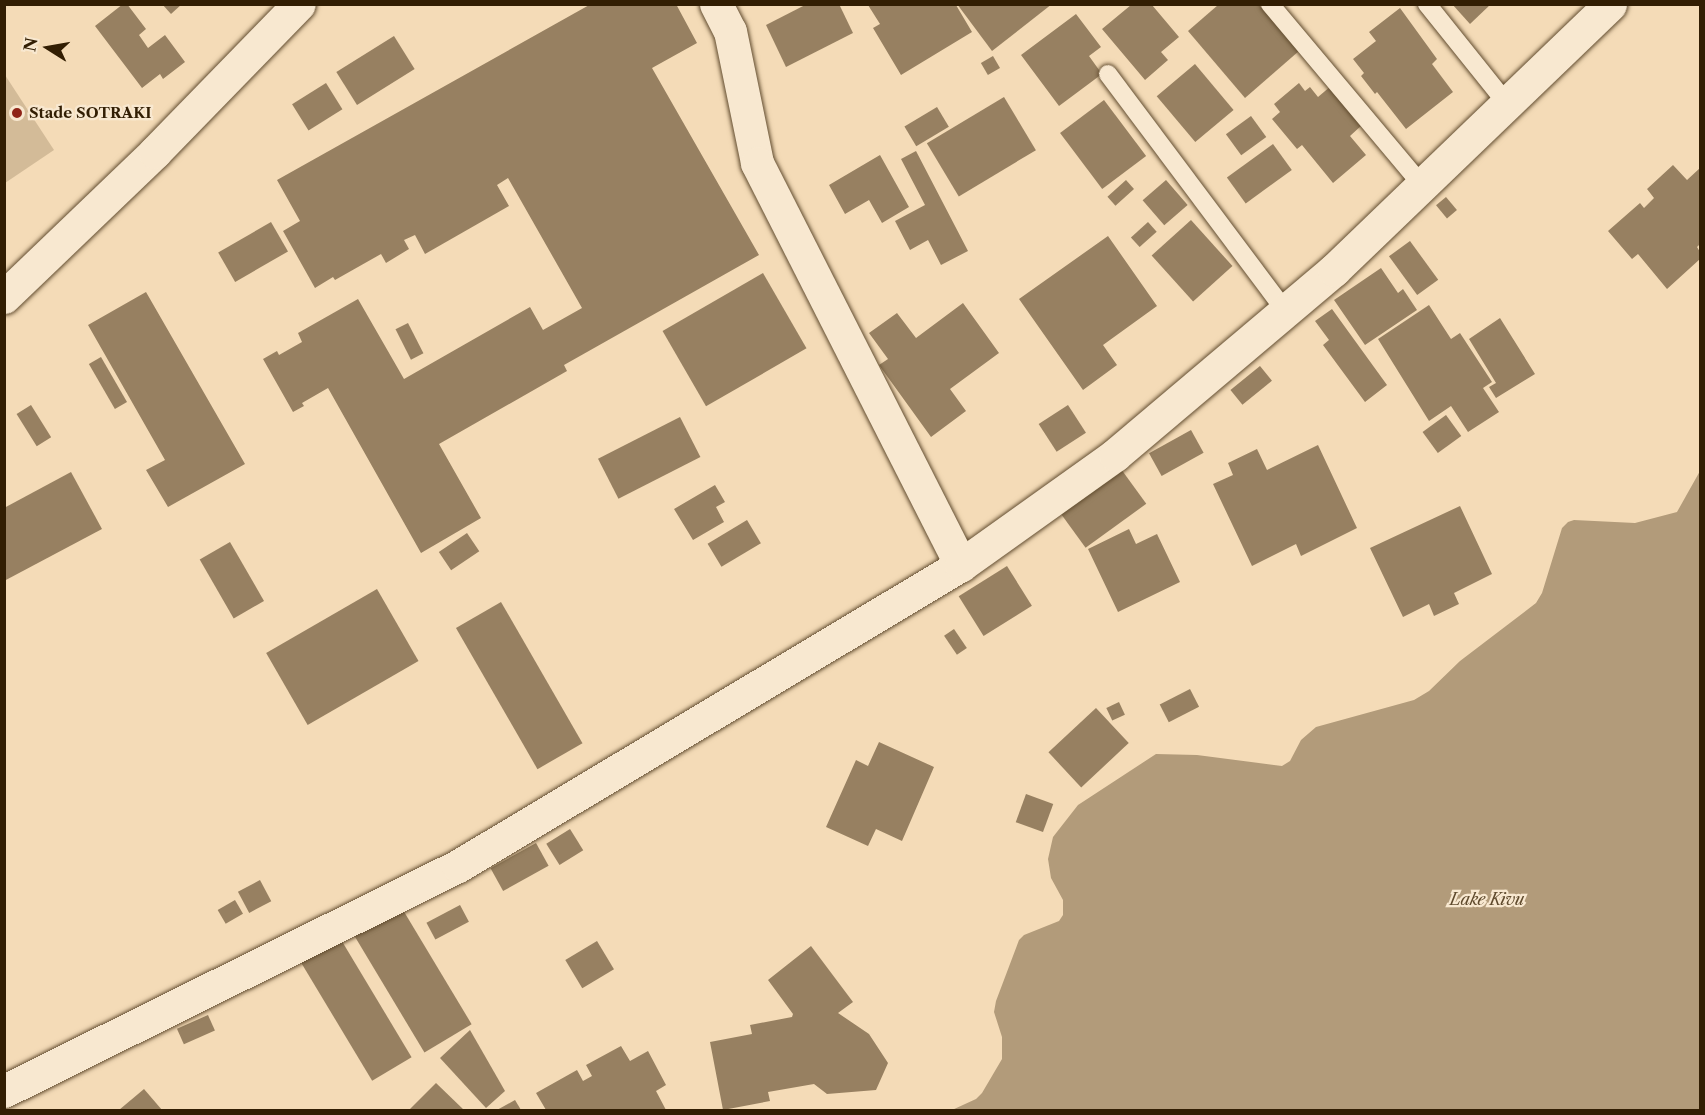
<!DOCTYPE html>
<html>
<head>
<meta charset="utf-8">
<style>
  body { margin:0 }
  #map { position:relative; width:1705px; height:1115px; overflow:hidden; background:#f4dbb7; font-family:"Libre Caslon Text",serif }
  div>[style] { position:absolute }
  .green>* { inset:0; background:#d3bb98 }
  .water>* { inset:0; background:#b29b7a }
  .building>* { inset:0; background:#978061; transform-origin:0 0 }
  .roads { filter:drop-shadow(0 0 2px #624d30) drop-shadow(0 0 2px #624d30) }
  .service>* { height:18px; margin:-9px; padding:0 9px; transform-origin:9px; border-radius:9px; background:#f8e8d0 }
  .minor>* { height:33px; margin:-16.5px; padding:0 16.5px; transform-origin:16.5px; border-radius:16.5px; background:#f8e8d0 }
  .tertiary>* { height:33px; margin:-16.5px; padding:0 16.5px; transform-origin:16.5px; border-radius:16.5px; background:#f8e8d0 }
  .dots>* { width:16px; height:16px; translate:-50% -50%; box-sizing:border-box; border:3px solid #f8e8d0; border-radius:50% }
  span { translate:-50% -50%; white-space:nowrap; text-align:center; line-height:1.15; -webkit-text-stroke:4.5px #f8e8d0; paint-order:stroke }
  .poi-label { font-size:15px; color:#321e03; font-weight:700 }
  .left { translate:0 -50%; text-align:left }
  .water-label { font-size:16px; color:#5f4a2d; font-style:italic }
  .frame { position:absolute; inset:0; border:6px solid #321e03; pointer-events:none }
  .north { position:absolute; left:18px; top:18px; width:60px; height:60px; -webkit-text-stroke:4px #f8e8d0; paint-order:stroke; rotate:281deg; font-size:16px; font-weight:700; line-height:24px; text-align:center; color:#321e03 }
  .north::after { content:''; display:block; margin:auto; width:21px; height:27px; background:#321e03; clip-path:polygon(50% 0,100% 100%,50% 72%,0 100%) }
</style>
</head>
<body>
<div id="map">
  <div class="green">
    <div style="clip-path:polygon(5px 75px,54px 150px,5px 183px,4px 183px)"></div>
  </div>
  <div class="water">
    <div style="clip-path:polygon(1700px 471px,1700px 1110px,952px 1110px,976px 1099px,982px 1093px,1002px 1059px,1002px 1037px,994px 1012px,996px 1001px,1019px 940px,1024px 935px,1059px 921px,1063px 915px,1063px 900px,1051px 878px,1048px 859px,1053px 837px,1078px 805px,1156px 754px,1197px 755px,1282px 766px,1290px 761px,1301px 740px,1316px 727px,1414px 700px,1429px 691px,1460px 661px,1536px 603px,1542px 593px,1562px 528px,1568px 522px,1574px 520px,1635px 523px,1677px 512px)"></div>
  </div>
  <div class="building">
    <div style="clip-path:polygon(123px 4px,127px 4px,146px 29px,139px 35px,148px 48px,165px 35px,185px 62px,163px 79px,160px 74px,142px 88px,95px 26px)"></div>
    <div style="clip-path:polygon(162px 4px,182px 4px,171px 14px)"></div>
    <div style="clip-path:polygon(591px 4px,676px 4px,697px 43px,652px 68px,759px 255px,564px 365px,567px 371px,439px 444px,481px 518px,421px 553px,328px 388px,302px 403px,304px 406px,293px 412px,263px 359px,277px 351px,279px 355px,302px 342px,298px 333px,358px 299px,404px 379px,530px 307px,543px 330px,582px 308px,508px 178px,497px 185px,509px 206px,425px 254px,415px 235px,404px 240px,409px 249px,386px 263px,381px 254px,335px 280px,333px 277px,315px 288px,283px 231px,300px 221px,277px 180px)"></div>
    <div style="clip-path:polygon(807px 4px,839px 4px,853px 33px,786px 67px,766px 25px)"></div>
    <div style="clip-path:polygon(957px 4px,1052px 4px,992px 51px)"></div>
    <div style="clip-path:polygon(1452px 4px,1491px 4px,1470px 24px)"></div>
    <div style="clip-path:polygon(868px 5px,956px 5px,972px 32px,901px 75px,873px 28px,880px 24px)"></div>
    <div style="clip-path:polygon(1131px 5px,1152px 5px,1179px 37px,1161px 52px,1168px 60px,1145px 80px,1102px 29px)"></div>
    <div style="clip-path:polygon(1218px 5px,1259px 5px,1299px 51px,1245px 98px,1188px 31px)"></div>
    <div style="clip-path:polygon(1400px 8px,1437px 59px,1432px 64px,1453px 92px,1406px 129px,1377px 92px,1375px 94px,1361px 76px,1364px 73px,1353px 59px,1376px 41px,1369px 32px)"></div>
    <div style="clip-path:polygon(1076px 14px,1101px 47px,1089px 56px,1102px 74px,1059px 106px,1021px 55px)"></div>
    <div style="left:394px;top:36px;width:39px;height:68px;rotate:58deg"></div>
    <div style="left:993px;top:56px;width:14px;height:14px;rotate:60deg"></div>
    <div style="left:1195px;top:64px;width:60px;height:50px;rotate:50deg"></div>
    <div style="left:326px;top:83px;width:31px;height:40px;rotate:58deg"></div>
    <div style="clip-path:polygon(1299px 83px,1305px 91px,1310px 87px,1318px 97px,1331px 86px,1362px 125px,1350px 136px,1366px 155px,1333px 183px,1302px 145px,1297px 149px,1272px 119px,1280px 112px,1274px 104px)"></div>
    <div style="left:1004px;top:97px;width:62px;height:90px;rotate:59deg"></div>
    <div style="left:1104px;top:100px;width:70px;height:55px;rotate:53deg"></div>
    <div style="left:937px;top:107px;width:23px;height:38px;rotate:59deg"></div>
    <div style="left:1251px;top:116px;width:26px;height:31px;rotate:54deg"></div>
    <div style="left:1273px;top:144px;width:32px;height:57px;rotate:54deg"></div>
    <div style="clip-path:polygon(916px 151px,968px 251px,941px 265px,928px 240px,910px 250px,895px 221px,925px 205px,901px 159px)"></div>
    <div style="clip-path:polygon(880px 155px,909px 207px,882px 223px,869px 200px,845px 214px,829px 185px)"></div>
    <div style="clip-path:polygon(1673px 165px,1687px 180px,1700px 168px,1700px 244px,1697px 247px,1700px 252px,1700px 259px,1667px 289px,1638px 254px,1632px 259px,1608px 231px,1640px 203px,1644px 208px,1654px 198px,1647px 189px)"></div>
    <div style="left:1126px;top:180px;width:12px;height:25px;rotate:48deg"></div>
    <div style="left:1166px;top:180px;width:33px;height:31px;rotate:49deg"></div>
    <div style="left:1446px;top:197px;width:17px;height:13px;rotate:50deg"></div>
    <div style="left:1191px;top:220px;width:62px;height:53px;rotate:48deg"></div>
    <div style="left:271px;top:222px;width:34px;height:61px;rotate:60deg"></div>
    <div style="left:1148px;top:222px;width:13px;height:23px;rotate:48deg"></div>
    <div style="clip-path:polygon(1108px 236px,1157px 306px,1103px 345px,1117px 365px,1083px 390px,1019px 299px)"></div>
    <div style="left:1410px;top:241px;width:48px;height:26px;rotate:54deg"></div>
    <div style="clip-path:polygon(1381px 268px,1398px 293px,1403px 289px,1417px 310px,1365px 345px,1334px 300px)"></div>
    <div style="left:763px;top:273px;width:87px;height:116px;rotate:60deg"></div>
    <div style="clip-path:polygon(146px 292px,245px 464px,168px 507px,146px 470px,165px 460px,88px 325px)"></div>
    <div style="clip-path:polygon(963px 303px,999px 353px,950px 389px,966px 411px,931px 437px,879px 365px,888px 359px,869px 333px,897px 313px,916px 338px)"></div>
    <div style="clip-path:polygon(1429px 305px,1451px 339px,1460px 333px,1492px 382px,1483px 388px,1499px 412px,1468px 432px,1451px 406px,1429px 421px,1378px 339px)"></div>
    <div style="clip-path:polygon(1332px 309px,1387px 385px,1365px 402px,1323px 345px,1329px 340px,1315px 321px)"></div>
    <div style="clip-path:polygon(1500px 318px,1535px 374px,1496px 398px,1489px 387px,1496px 383px,1469px 339px)"></div>
    <div style="left:408px;top:323px;width:34px;height:14px;rotate:63deg"></div>
    <div style="left:101px;top:357px;width:52px;height:14px;rotate:60deg"></div>
    <div style="left:1260px;top:366px;width:19px;height:38px;rotate:51deg"></div>
    <div style="left:31px;top:405px;width:38px;height:17px;rotate:58deg"></div>
    <div style="left:1068px;top:405px;width:33px;height:35px;rotate:57deg"></div>
    <div style="left:1446px;top:415px;width:26px;height:29px;rotate:54deg"></div>
    <div style="left:680px;top:417px;width:45px;height:92px;rotate:63deg"></div>
    <div style="left:1191px;top:430px;width:26px;height:48px;rotate:61deg"></div>
    <div style="clip-path:polygon(1318px 445px,1357px 528px,1301px 556px,1296px 544px,1252px 566px,1213px 484px,1233px 475px,1228px 463px,1257px 449px,1267px 470px)"></div>
    <div style="left:1121px;top:469px;width:43px;height:75px;rotate:54deg"></div>
    <div style="clip-path:polygon(71px 472px,102px 529px,4px 581px,4px 508px)"></div>
    <div style="clip-path:polygon(715px 485px,725px 502px,716px 507px,724px 522px,693px 540px,674px 509px)"></div>
    <div style="clip-path:polygon(1460px 506px,1492px 574px,1454px 593px,1459px 604px,1434px 616px,1429px 604px,1403px 617px,1370px 548px)"></div>
    <div style="left:747px;top:520px;width:27px;height:46px;rotate:59deg"></div>
    <div style="clip-path:polygon(1129px 529px,1136px 544px,1157px 534px,1180px 582px,1118px 612px,1088px 549px)"></div>
    <div style="left:467px;top:533px;width:22px;height:34px;rotate:56deg"></div>
    <div style="left:230px;top:542px;width:68px;height:35px;rotate:60deg"></div>
    <div style="left:1007px;top:566px;width:47px;height:57px;rotate:58deg"></div>
    <div style="left:377px;top:589px;width:83px;height:128px;rotate:60deg"></div>
    <div style="left:501px;top:602px;width:163px;height:52px;rotate:60deg"></div>
    <div style="left:954px;top:629px;width:23px;height:12px;rotate:56deg"></div>
    <div style="left:1190px;top:689px;width:20px;height:34px;rotate:63deg"></div>
    <div style="left:1119px;top:702px;width:14px;height:14px;rotate:65deg"></div>
    <div style="left:1096px;top:708px;width:48px;height:65px;rotate:47deg"></div>
    <div style="clip-path:polygon(879px 742px,934px 767px,902px 841px,876px 829px,868px 846px,826px 827px,856px 760px,868px 766px)"></div>
    <div style="left:1026px;top:794px;width:29px;height:30px;rotate:20deg"></div>
    <div style="left:570px;top:829px;width:25px;height:28px;rotate:58deg"></div>
    <div style="left:536px;top:843px;width:26px;height:52px;rotate:61deg"></div>
    <div style="left:260px;top:880px;width:24px;height:25px;rotate:62deg"></div>
    <div style="left:235px;top:900px;width:16px;height:20px;rotate:60deg"></div>
    <div style="left:400px;top:905px;width:139px;height:55px;rotate:59deg"></div>
    <div style="left:460px;top:905px;width:19px;height:38px;rotate:62deg"></div>
    <div style="left:340px;top:938px;width:139px;height:46px;rotate:59deg"></div>
    <div style="left:597px;top:941px;width:33px;height:37px;rotate:59deg"></div>
    <div style="clip-path:polygon(811px 946px,853px 1002px,838px 1013px,869px 1034px,888px 1063px,876px 1090px,827px 1094px,814px 1084px,768px 1092px,770px 1101px,723px 1110px,710px 1042px,752px 1034px,750px 1025px,792px 1017px,793px 1014px,768px 980px)"></div>
    <div style="left:208px;top:1015px;width:17px;height:34px;rotate:66deg"></div>
    <div style="clip-path:polygon(470px 1030px,505px 1091px,486px 1108px,440px 1058px)"></div>
    <div style="clip-path:polygon(621px 1046px,630px 1061px,648px 1051px,666px 1085px,656px 1091px,666px 1110px,546px 1110px,536px 1093px,577px 1070px,583px 1081px,592px 1076px,586px 1065px)"></div>
    <div style="clip-path:polygon(436px 1083px,464px 1110px,409px 1110px)"></div>
    <div style="clip-path:polygon(144px 1089px,162px 1110px,119px 1110px)"></div>
    <div style="clip-path:polygon(515px 1100px,521px 1110px,497px 1110px)"></div>
  </div>
  <div class="roads">
    <div class="service">
      <div style="left:1270px;top:4px;width:236px;rotate:50deg"></div>
      <div style="left:1427px;top:4px;width:128px;rotate:51.3deg"></div>
      <div style="left:1108px;top:74px;width:296px;rotate:53.2deg"></div>
    </div>
    <div class="minor">
      <div style="left:716px;top:4px;width:30px;rotate:63deg"></div>
      <div style="left:730px;top:31px;width:135px;rotate:78.4deg"></div>
      <div style="left:757px;top:163px;width:451px;rotate:63.1deg"></div>
      <div style="left:4px;top:1091px;width:507px;rotate:-26.36deg"></div>
      <div style="left:458px;top:866px;width:586px;rotate:-30.9deg"></div>
      <div style="left:961px;top:565px;width:189px;rotate:-35.5deg"></div>
      <div style="left:1115px;top:455px;width:287px;rotate:-40.2deg"></div>
      <div style="left:1334px;top:270px;width:383px;rotate:-43.9deg"></div>
    </div>
    <div class="tertiary">
      <div style="left:4px;top:297px;width:209px;rotate:-43.8deg"></div>
      <div style="left:155px;top:152px;width:206px;rotate:-45.8deg"></div>
    </div>
  </div>
  <div class="dots">
    <div style="left:17px;top:113px;background:#8f2418"></div>
  </div>
  <div class="poi-label">
    <span class="left" style="left:29px;top:113px">Stade SOTRAKI</span>
  </div>
  <div class="water-label">
    <span style="left:1487px;top:899px">Lake Kivu</span>
  </div>
  <div class="frame"></div>
  <div class="north">N</div>
</div>
</body>
</html>
